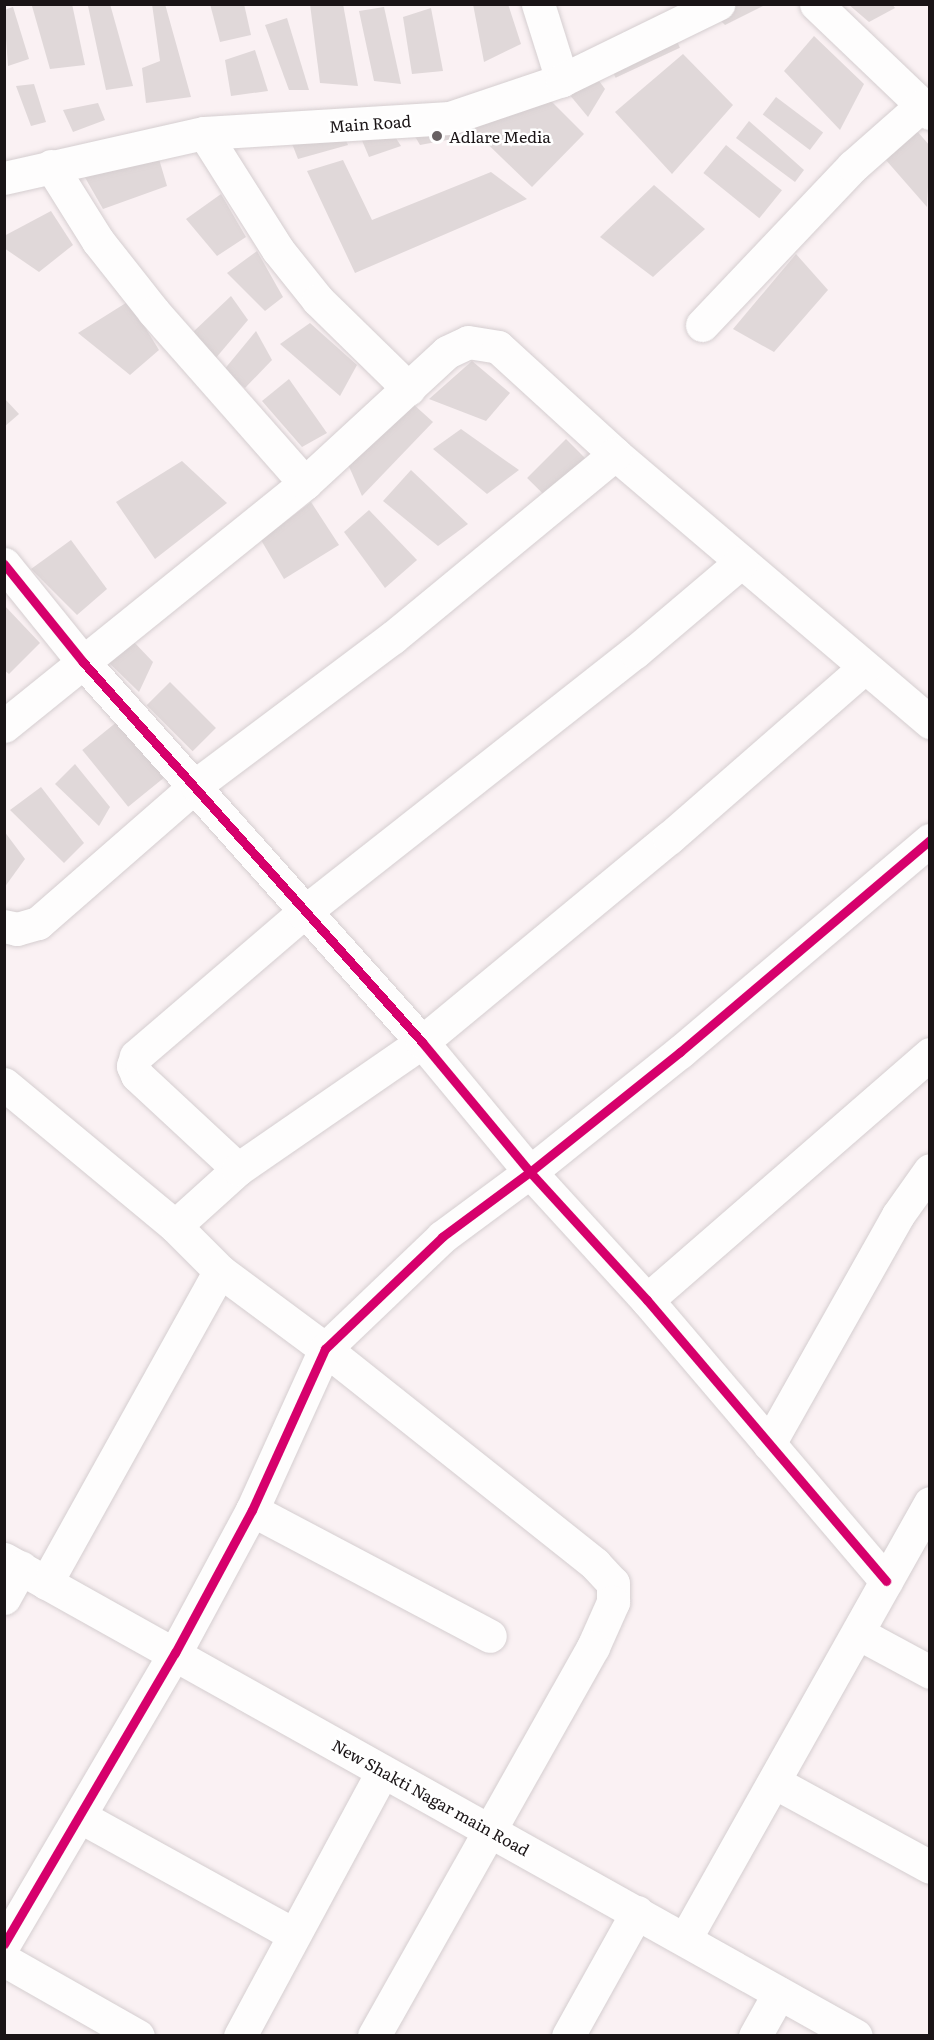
<!DOCTYPE html>
<html>
<head>
<meta charset="utf-8">
<style>
  body { margin:0 }
  #map { position:relative; width:934px; height:2040px; overflow:hidden; background:#faf1f3; font-family:Literata,serif }
  div>[style] { position:absolute }
  .building>* { inset:0; background:#e0d8d9; transform-origin:0 0 }
  .roads { filter:drop-shadow(0 0 2px #d5ced0) drop-shadow(0 0 2px #d5ced0) }
  .minor>* { height:33px; margin:-16.5px; padding:0 16.5px; transform-origin:16.5px; border-radius:16.5px; background:#fefdfd }
  .cycleway>* { height:9px; margin:-4.5px; padding:0 4.5px; transform-origin:4.5px; border-radius:4.5px; background:#d6006c }
  .dots>* { width:16px; height:16px; translate:-50% -50%; box-sizing:border-box; border:3px solid #fff; border-radius:50% }
  span { translate:-50% -50%; white-space:nowrap; text-align:center; line-height:1.15; -webkit-text-stroke:5px #fff; paint-order:stroke }
  .street-label { font-size:16px; color:#1a1416 }
  .poi-label { font-size:16px; color:#1a1416 }
  .left { translate:0 -50%; text-align:left }
  .frame { position:absolute; inset:0; border:6px solid #1a1416; pointer-events:none }
</style>
</head>
<body>
<div id="map">
  <div class="building">
    <div style="clip-path:polygon(72px 4px,85px 65px,50px 69px,32px 6px)"></div>
    <div style="clip-path:polygon(110px 4px,133px 86px,106px 90px,88px 6px)"></div>
    <div style="clip-path:polygon(152px 4px,165px 4px,191px 97px,146px 103px,142px 68px,160px 61px)"></div>
    <div style="clip-path:polygon(210px 4px,244px 4px,251px 35px,220px 42px)"></div>
    <div style="clip-path:polygon(310px 4px,343px 4px,358px 86px,320px 83px)"></div>
    <div style="clip-path:polygon(473px 4px,508px 4px,521px 44px,484px 62px)"></div>
    <div style="clip-path:polygon(732px 4px,767px 4px,725px 25px,713px 13px)"></div>
    <div style="clip-path:polygon(848px 4px,892px 4px,895px 8px,869px 22px)"></div>
    <div style="clip-path:polygon(13px 7px,29px 59px,8px 66px,4px 10px)"></div>
    <div style="clip-path:polygon(384px 7px,401px 84px,374px 81px,359px 11px)"></div>
    <div style="clip-path:polygon(431px 8px,443px 71px,412px 74px,403px 17px)"></div>
    <div style="clip-path:polygon(287px 18px,309px 90px,289px 90px,265px 25px)"></div>
    <div style="left:674px;top:35px;width:14px;height:71px;rotate:65deg"></div>
    <div style="clip-path:polygon(814px 36px,864px 84px,840px 130px,784px 71px)"></div>
    <div style="clip-path:polygon(255px 50px,268px 91px,231px 96px,225px 60px)"></div>
    <div style="clip-path:polygon(683px 54px,733px 105px,672px 174px,615px 112px)"></div>
    <div style="clip-path:polygon(594px 74px,605px 89px,588px 117px,564px 88px)"></div>
    <div style="clip-path:polygon(34px 84px,46px 122px,31px 126px,16px 86px)"></div>
    <div style="clip-path:polygon(546px 96px,584px 134px,532px 187px,471px 128px)"></div>
    <div style="left:776px;top:97px;width:59px;height:22px;rotate:37deg"></div>
    <div style="clip-path:polygon(98px 103px,105px 120px,73px 132px,63px 110px)"></div>
    <div style="clip-path:polygon(749px 121px,804px 170px,795px 182px,736px 138px)"></div>
    <div style="clip-path:polygon(444px 124px,458px 138px,420px 145px,409px 126px)"></div>
    <div style="clip-path:polygon(390px 129px,401px 146px,369px 157px,358px 131px)"></div>
    <div style="clip-path:polygon(342px 131px,348px 145px,298px 159px,289px 136px)"></div>
    <div style="clip-path:polygon(917px 131px,930px 146px,927px 207px,885px 159px)"></div>
    <div style="left:726px;top:145px;width:72px;height:36px;rotate:39deg"></div>
    <div style="clip-path:polygon(159px 159px,167px 186px,103px 209px,83px 174px)"></div>
    <div style="clip-path:polygon(343px 160px,372px 220px,491px 172px,527px 199px,355px 273px,307px 171px)"></div>
    <div style="clip-path:polygon(654px 185px,705px 229px,653px 277px,600px 237px)"></div>
    <div style="clip-path:polygon(221px 194px,246px 237px,217px 256px,186px 219px)"></div>
    <div style="clip-path:polygon(51px 211px,73px 245px,39px 272px,4px 248px,4px 236px)"></div>
    <div style="clip-path:polygon(257px 251px,283px 297px,265px 311px,227px 273px)"></div>
    <div style="clip-path:polygon(796px 254px,828px 290px,774px 352px,733px 329px)"></div>
    <div style="clip-path:polygon(231px 296px,248px 320px,215px 359px,192px 333px)"></div>
    <div style="clip-path:polygon(129px 301px,159px 350px,130px 375px,78px 333px)"></div>
    <div style="clip-path:polygon(310px 323px,357px 365px,340px 396px,280px 344px)"></div>
    <div style="clip-path:polygon(256px 331px,272px 360px,245px 388px,223px 371px)"></div>
    <div style="clip-path:polygon(472px 361px,510px 393px,486px 421px,429px 399px)"></div>
    <div style="clip-path:polygon(289px 379px,327px 433px,302px 447px,262px 401px)"></div>
    <div style="clip-path:polygon(4px 398px,19px 414px,4px 427px)"></div>
    <div style="clip-path:polygon(412px 403px,433px 422px,362px 496px,347px 462px)"></div>
    <div style="clip-path:polygon(461px 429px,519px 470px,487px 494px,433px 449px)"></div>
    <div style="left:566px;top:439px;width:30px;height:55px;rotate:45deg"></div>
    <div style="clip-path:polygon(182px 461px,227px 503px,155px 559px,116px 502px)"></div>
    <div style="clip-path:polygon(411px 470px,468px 524px,438px 546px,383px 501px)"></div>
    <div style="clip-path:polygon(311px 502px,339px 545px,284px 579px,261px 540px)"></div>
    <div style="clip-path:polygon(369px 510px,417px 560px,385px 588px,344px 532px)"></div>
    <div style="clip-path:polygon(71px 540px,107px 589px,77px 615px,31px 569px)"></div>
    <div style="clip-path:polygon(4px 605px,40px 643px,9px 674px,4px 670px)"></div>
    <div style="clip-path:polygon(132px 640px,153px 662px,139px 692px,104px 658px)"></div>
    <div style="left:170px;top:682px;width:65px;height:33px;rotate:45deg"></div>
    <div style="left:118px;top:721px;width:73px;height:46px;rotate:51deg"></div>
    <div style="clip-path:polygon(75px 764px,110px 807px,99px 826px,55px 784px)"></div>
    <div style="clip-path:polygon(41px 787px,84px 843px,64px 863px,10px 810px)"></div>
    <div style="clip-path:polygon(4px 831px,25px 859px,4px 888px)"></div>
  </div>
  <div class="roads">
    <div class="minor">
      <div style="left:538px;top:4px;width:80px;rotate:72.5deg"></div>
      <div style="left:816px;top:4px;width:158px;rotate:43.7deg"></div>
      <div style="left:204px;top:133px;width:138px;rotate:57.7deg"></div>
      <div style="left:278px;top:250px;width:64px;rotate:51.3deg"></div>
      <div style="left:318px;top:300px;width:127px;rotate:44.4deg"></div>
      <div style="left:51px;top:166px;width:89px;rotate:57.9deg"></div>
      <div style="left:98px;top:241px;width:90px;rotate:51.7deg"></div>
      <div style="left:154px;top:312px;width:228px;rotate:48.6deg"></div>
      <div style="left:4px;top:178px;width:205px;rotate:-12.7deg"></div>
      <div style="left:204px;top:133px;width:246px;rotate:-3.5deg"></div>
      <div style="left:450px;top:118px;width:118px;rotate:-18.7deg"></div>
      <div style="left:562px;top:80px;width:174px;rotate:-26deg"></div>
      <div style="left:702px;top:325px;width:219px;rotate:-46.5deg"></div>
      <div style="left:853px;top:166px;width:91px;rotate:-41.4deg"></div>
      <div style="left:4px;top:564px;width:126px;rotate:51.1deg"></div>
      <div style="left:83px;top:662px;width:509px;rotate:48.26deg"></div>
      <div style="left:422px;top:1042px;width:169px;rotate:50.3deg"></div>
      <div style="left:530px;top:1172px;width:173px;rotate:47.6deg"></div>
      <div style="left:647px;top:1300px;width:369px;rotate:49.6deg"></div>
      <div style="left:4px;top:726px;width:387px;rotate:-38.9deg"></div>
      <div style="left:305px;top:483px;width:193px;rotate:-42.7deg"></div>
      <div style="left:447px;top:352px;width:23px;rotate:-25deg"></div>
      <div style="left:468px;top:342px;width:30px;rotate:9deg"></div>
      <div style="left:498px;top:347px;width:159px;rotate:42.4deg"></div>
      <div style="left:615px;top:454px;width:414px;rotate:40.4deg"></div>
      <div style="left:4px;top:926px;width:13px;rotate:13deg"></div>
      <div style="left:17px;top:929px;width:22px;rotate:-16deg"></div>
      <div style="left:38px;top:923px;width:210px;rotate:-41.1deg"></div>
      <div style="left:196px;top:785px;width:245px;rotate:-36.9deg"></div>
      <div style="left:392px;top:638px;width:289px;rotate:-39.5deg"></div>
      <div style="left:4px;top:1084px;width:222px;rotate:39.7deg"></div>
      <div style="left:175px;top:1226px;width:64px;rotate:45deg"></div>
      <div style="left:220px;top:1271px;width:131px;rotate:36.6deg"></div>
      <div style="left:325px;top:1349px;width:345px;rotate:38.5deg"></div>
      <div style="left:595px;top:1564px;width:26px;rotate:47deg"></div>
      <div style="left:613px;top:1583px;width:19px;rotate:90deg"></div>
      <div style="left:613px;top:1602px;width:49px;rotate:114deg"></div>
      <div style="left:593px;top:1647px;width:446px;rotate:119.4deg"></div>
      <div style="left:238px;top:1169px;width:138px;rotate:-137.1deg"></div>
      <div style="left:137px;top:1075px;width:10px;rotate:-114deg"></div>
      <div style="left:133px;top:1066px;width:10px;rotate:-73deg"></div>
      <div style="left:136px;top:1056px;width:220px;rotate:-40.6deg"></div>
      <div style="left:303px;top:913px;width:422px;rotate:-38.2deg"></div>
      <div style="left:635px;top:652px;width:139px;rotate:-40.3deg"></div>
      <div style="left:175px;top:1226px;width:85px;rotate:-42.1deg"></div>
      <div style="left:238px;top:1169px;width:224px;rotate:-34.6deg"></div>
      <div style="left:422px;top:1042px;width:320px;rotate:-39.6deg"></div>
      <div style="left:669px;top:838px;width:259px;rotate:-41.1deg"></div>
      <div style="left:647px;top:1300px;width:375px;rotate:-41deg"></div>
      <div style="left:769px;top:1444px;width:263px;rotate:-60.6deg"></div>
      <div style="left:898px;top:1215px;width:55px;rotate:-54.6deg"></div>
      <div style="left:252px;top:1510px;width:269px;rotate:27.9deg"></div>
      <div style="left:4px;top:1559px;width:976px;rotate:29.24deg"></div>
      <div style="left:46px;top:1583px;width:357px;rotate:-60.9deg"></div>
      <div style="left:4px;top:1598px;width:35px;rotate:-61deg"></div>
      <div style="left:858px;top:1633px;width:82px;rotate:28.4deg"></div>
      <div style="left:776px;top:1783px;width:175px;rotate:28.6deg"></div>
      <div style="left:81px;top:1817px;width:242px;rotate:28.9deg"></div>
      <div style="left:685px;top:1939px;width:500px;rotate:-60.67deg"></div>
      <div style="left:4px;top:1944px;width:338px;rotate:-59.6deg"></div>
      <div style="left:175px;top:1653px;width:162px;rotate:-61.7deg"></div>
      <div style="left:252px;top:1510px;width:177px;rotate:-65.6deg"></div>
      <div style="left:325px;top:1349px;width:162px;rotate:-43.7deg"></div>
      <div style="left:442px;top:1237px;width:109px;rotate:-36.5deg"></div>
      <div style="left:530px;top:1172px;width:192px;rotate:-38.7deg"></div>
      <div style="left:680px;top:1052px;width:328px;rotate:-40.3deg"></div>
      <div style="left:4px;top:1960px;width:154px;rotate:29.6deg"></div>
      <div style="left:240px;top:2036px;width:300px;rotate:-61.7deg"></div>
      <div style="left:568px;top:2036px;width:142px;rotate:-60.9deg"></div>
      <div style="left:755px;top:2036px;width:49px;rotate:-60.8deg"></div>
    </div>
  </div>
  <div class="cycleway">
    <div style="left:4px;top:564px;width:126px;rotate:51.1deg"></div>
    <div style="left:83px;top:662px;width:509px;rotate:48.26deg"></div>
    <div style="left:422px;top:1042px;width:169px;rotate:50.3deg"></div>
    <div style="left:530px;top:1172px;width:173px;rotate:47.6deg"></div>
    <div style="left:647px;top:1300px;width:369px;rotate:49.6deg"></div>
    <div style="left:4px;top:1944px;width:338px;rotate:-59.6deg"></div>
    <div style="left:175px;top:1653px;width:162px;rotate:-61.7deg"></div>
    <div style="left:252px;top:1510px;width:177px;rotate:-65.6deg"></div>
    <div style="left:325px;top:1349px;width:162px;rotate:-43.7deg"></div>
    <div style="left:442px;top:1237px;width:109px;rotate:-36.5deg"></div>
    <div style="left:530px;top:1172px;width:192px;rotate:-38.7deg"></div>
    <div style="left:680px;top:1052px;width:328px;rotate:-40.3deg"></div>
  </div>
  <div class="dots">
    <div style="left:437px;top:136px;background:#686163"></div>
  </div>
  <div class="street-label">
    <span style="left:370px;top:123px;rotate:-4deg">Main Road</span>
    <span style="left:431px;top:1797px;rotate:29deg">New Shakti Nagar main Road</span>
  </div>
  <div class="poi-label">
    <span class="left" style="left:449px;top:136px">Adlare Media</span>
  </div>
  <div class="frame"></div>
</div>
</body>
</html>
